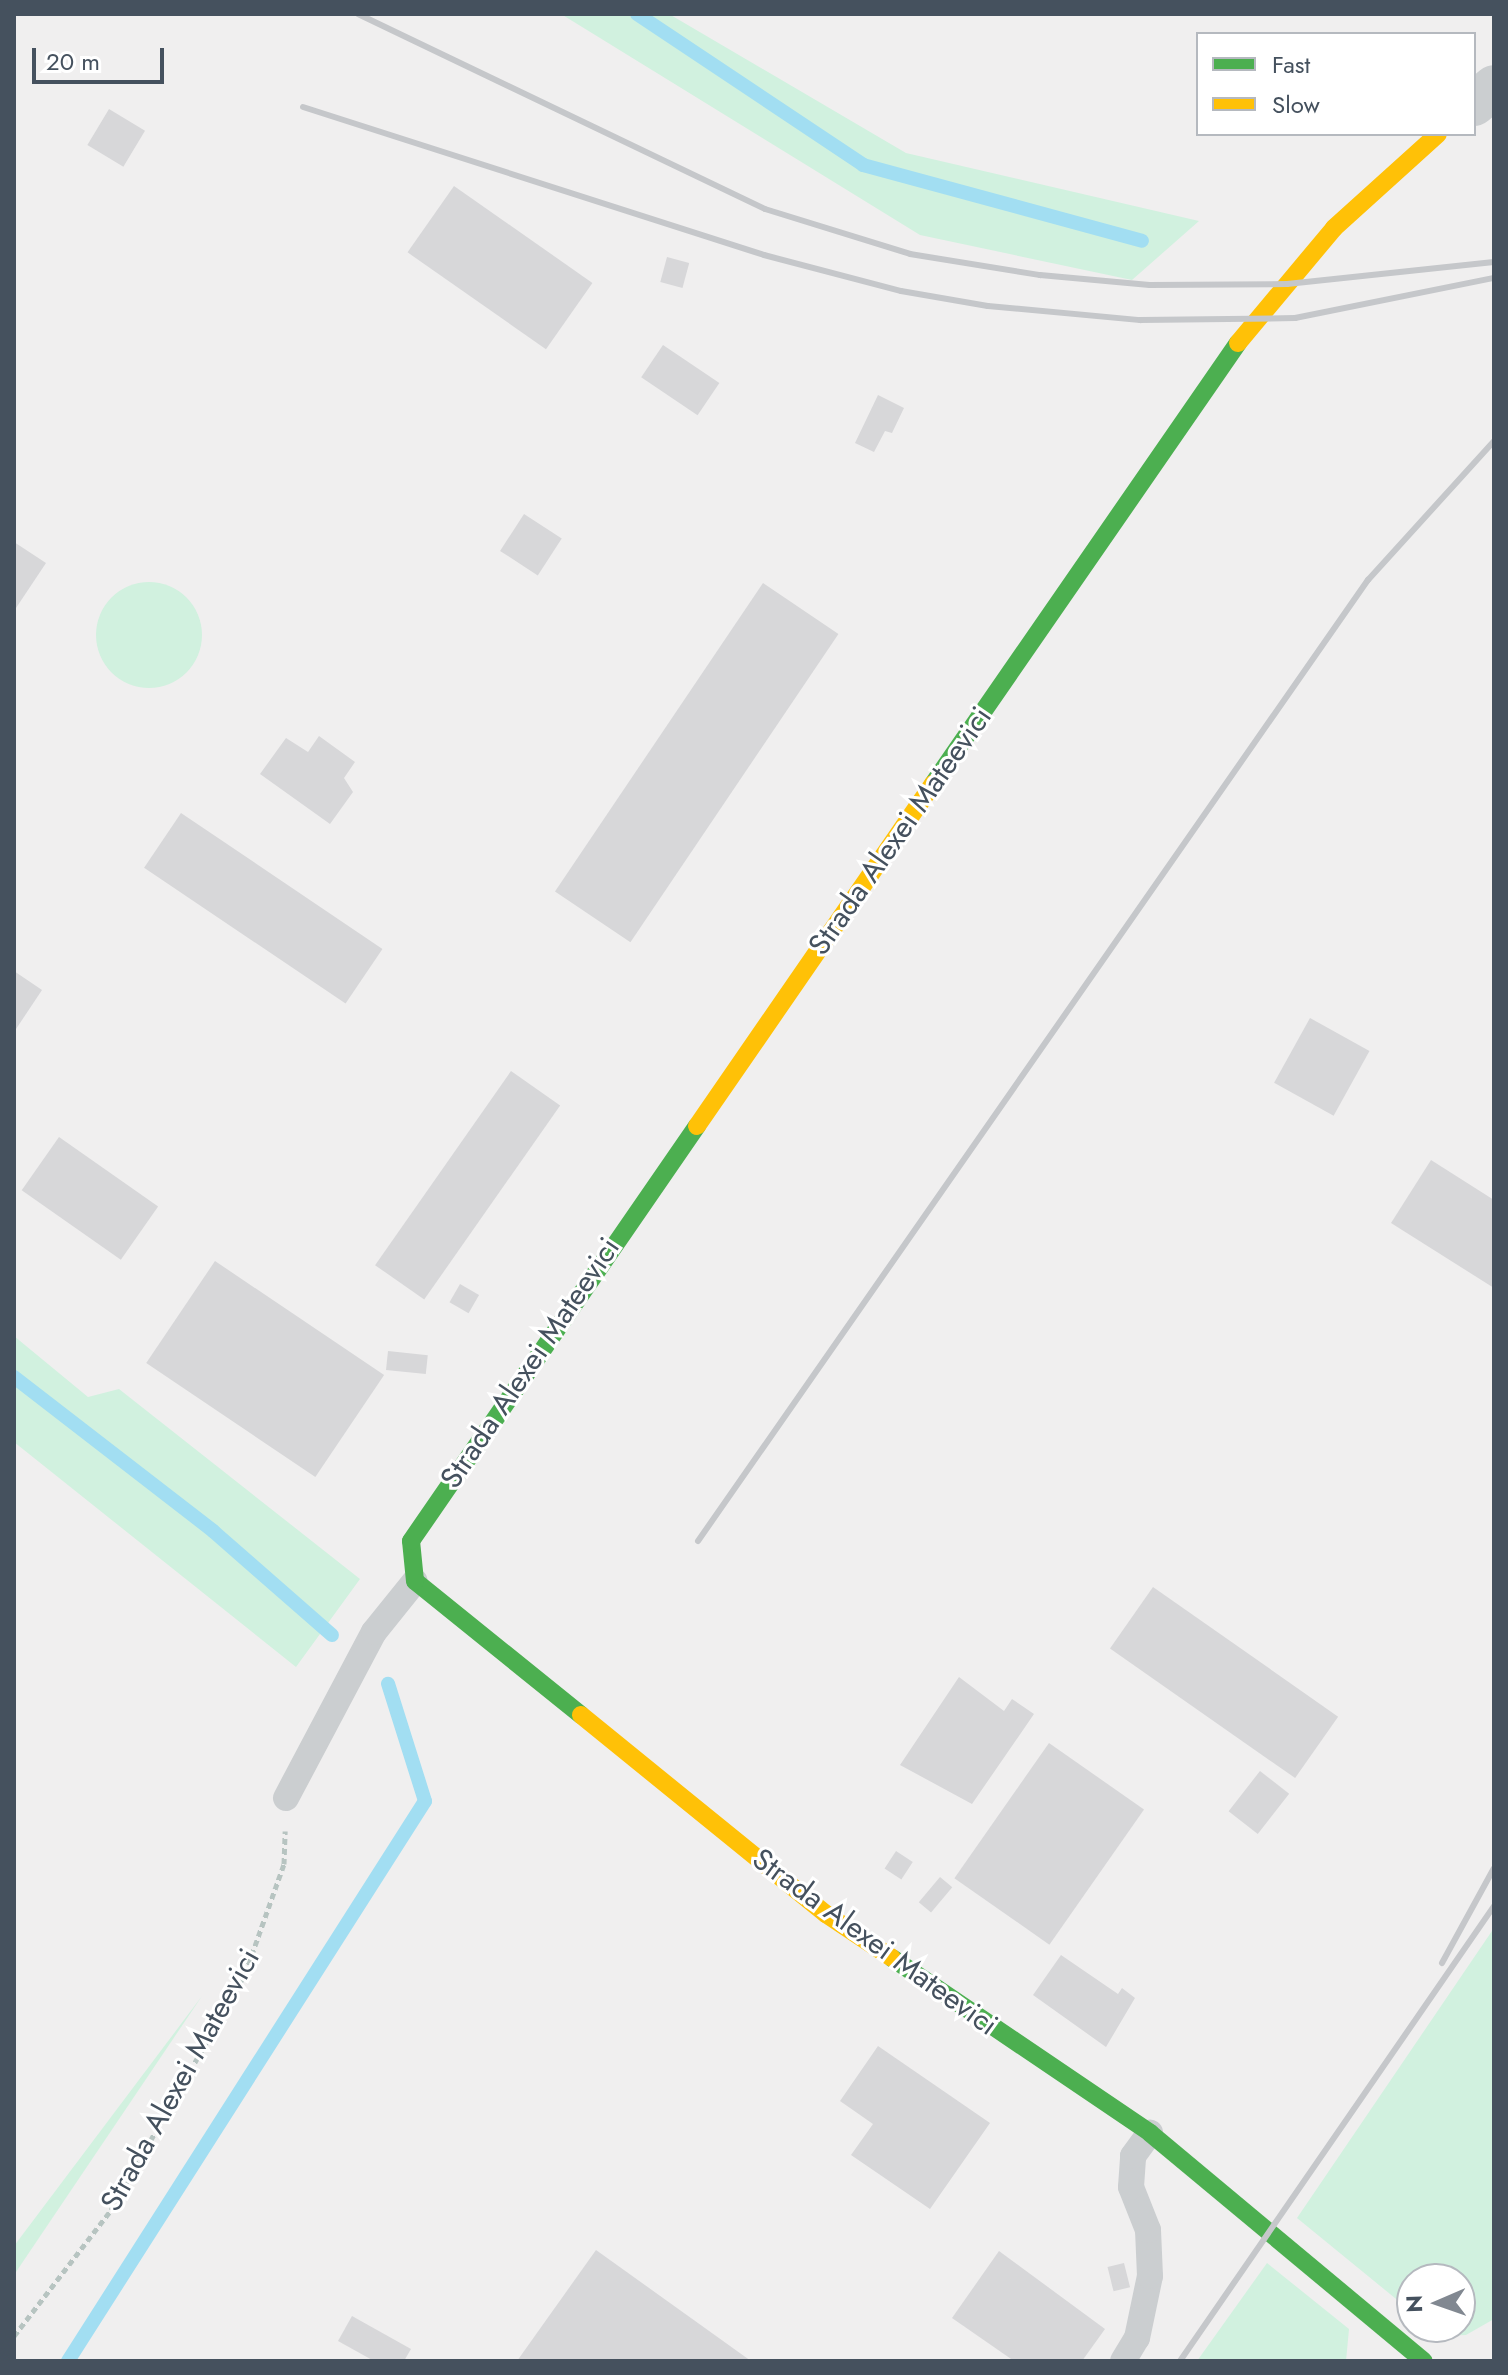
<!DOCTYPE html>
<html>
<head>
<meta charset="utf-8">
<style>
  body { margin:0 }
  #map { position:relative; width:1508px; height:2375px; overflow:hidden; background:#f0efef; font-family:Jost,sans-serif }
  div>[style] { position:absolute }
  .green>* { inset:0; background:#d1f1df }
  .round { border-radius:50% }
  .stream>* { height:14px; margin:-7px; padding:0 7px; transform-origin:7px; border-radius:7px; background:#a2def2 }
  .building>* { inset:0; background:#d7d7d9; transform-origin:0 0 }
  .path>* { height:5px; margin-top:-2.5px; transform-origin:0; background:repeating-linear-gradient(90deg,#b7c4c1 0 6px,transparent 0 10px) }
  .lane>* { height:26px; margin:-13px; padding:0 13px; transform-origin:13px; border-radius:13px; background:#cbced0 }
  .street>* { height:44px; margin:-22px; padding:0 22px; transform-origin:22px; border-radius:22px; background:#cbced0 }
  .fast>* { height:18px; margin:-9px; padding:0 9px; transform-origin:9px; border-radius:9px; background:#4caf50 }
  .slow>* { height:18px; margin:-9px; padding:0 9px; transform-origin:9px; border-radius:9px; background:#ffc107 }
  .rail>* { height:6px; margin:-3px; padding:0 3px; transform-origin:3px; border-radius:3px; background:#c5c7ca }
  span { translate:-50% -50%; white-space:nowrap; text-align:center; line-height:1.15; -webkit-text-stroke:6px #fff; paint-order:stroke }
  .street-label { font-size:30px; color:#45515e }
  .frame { position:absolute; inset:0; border:16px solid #45515e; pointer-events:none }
  .legend { position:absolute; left:1196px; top:32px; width:280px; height:104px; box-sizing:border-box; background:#fff; border:2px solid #b5b9bf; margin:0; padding:10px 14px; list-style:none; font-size:24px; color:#45515e }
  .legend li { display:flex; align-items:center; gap:16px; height:40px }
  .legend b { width:40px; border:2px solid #b5b9bf }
  .north { position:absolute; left:1396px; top:2263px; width:80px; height:80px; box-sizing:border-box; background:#fff; border:2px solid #b5b9bf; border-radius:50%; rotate:268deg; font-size:22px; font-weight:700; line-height:32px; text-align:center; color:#45515e }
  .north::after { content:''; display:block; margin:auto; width:28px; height:36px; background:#818891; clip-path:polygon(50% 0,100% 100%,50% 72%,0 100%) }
  .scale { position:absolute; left:32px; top:48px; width:132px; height:36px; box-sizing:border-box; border:4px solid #45515e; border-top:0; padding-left:10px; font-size:24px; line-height:28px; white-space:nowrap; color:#45515e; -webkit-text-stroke:6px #fff; paint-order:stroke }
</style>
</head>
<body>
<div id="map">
  <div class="green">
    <div style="clip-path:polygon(561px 14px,669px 14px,906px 153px,1199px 221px,1132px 280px,920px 235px)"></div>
    <div class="round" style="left:96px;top:582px;width:106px;height:106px"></div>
    <div style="clip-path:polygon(14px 1336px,88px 1397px,119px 1389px,360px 1579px,296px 1667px,14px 1442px)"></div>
    <div style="clip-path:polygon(1494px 1928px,1494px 2319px,1466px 2335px,1441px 2336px,1430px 2327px,1460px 2327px,1460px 2279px,1412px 2279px,1412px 2312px,1297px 2218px)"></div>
    <div style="clip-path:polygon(202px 1996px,14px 2275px,14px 2246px)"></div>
    <div style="clip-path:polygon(1267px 2263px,1349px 2329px,1346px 2361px,1197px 2361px)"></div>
  </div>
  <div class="stream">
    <div style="left:637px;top:14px;width:272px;rotate:33.7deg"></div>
    <div style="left:863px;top:165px;width:289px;rotate:15.2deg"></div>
    <div style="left:14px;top:1377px;width:252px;rotate:37.7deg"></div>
    <div style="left:213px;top:1531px;width:158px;rotate:41.2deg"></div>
    <div style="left:68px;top:2361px;width:664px;rotate:-57.48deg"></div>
    <div style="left:425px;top:1801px;width:123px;rotate:-107.5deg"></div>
  </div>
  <div class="building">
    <div style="left:109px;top:109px;width:42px;height:42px;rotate:31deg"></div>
    <div style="left:454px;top:186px;width:169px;height:81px;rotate:35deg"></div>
    <div style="left:667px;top:257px;width:23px;height:26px;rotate:15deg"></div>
    <div style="left:663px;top:345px;width:68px;height:39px;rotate:34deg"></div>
    <div style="clip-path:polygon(878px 395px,904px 408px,892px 433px,885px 431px,874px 452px,855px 443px)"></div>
    <div style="left:524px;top:514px;width:45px;height:44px;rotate:33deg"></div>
    <div style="clip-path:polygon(14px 542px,46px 563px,14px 611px)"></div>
    <div style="left:763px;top:583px;width:91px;height:372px;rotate:34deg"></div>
    <div style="clip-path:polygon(319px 736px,355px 762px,344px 778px,353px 792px,330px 824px,260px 774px,286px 738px,308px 752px)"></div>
    <div style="left:181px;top:813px;width:243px;height:66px;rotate:34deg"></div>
    <div style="clip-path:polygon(14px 971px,42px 990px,14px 1032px)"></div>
    <div style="left:1310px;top:1018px;width:68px;height:74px;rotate:29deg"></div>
    <div style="left:511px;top:1071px;width:60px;height:237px;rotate:35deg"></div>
    <div style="left:59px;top:1137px;width:121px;height:65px;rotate:35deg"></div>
    <div style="clip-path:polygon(1431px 1160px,1494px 1200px,1494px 1288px,1391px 1223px)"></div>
    <div style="left:215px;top:1261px;width:204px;height:123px;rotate:34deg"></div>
    <div style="left:460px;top:1284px;width:22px;height:21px;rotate:30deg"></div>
    <div style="left:388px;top:1351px;width:40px;height:19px;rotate:6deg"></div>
    <div style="left:1153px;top:1587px;width:226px;height:75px;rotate:35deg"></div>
    <div style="clip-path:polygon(959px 1677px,1004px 1711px,1012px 1699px,1034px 1714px,972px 1804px,900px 1765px)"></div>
    <div style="left:1049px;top:1743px;width:116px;height:165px;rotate:35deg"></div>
    <div style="left:1260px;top:1771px;width:37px;height:51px;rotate:38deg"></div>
    <div style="left:896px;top:1851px;width:20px;height:21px;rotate:33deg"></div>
    <div style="left:940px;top:1877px;width:16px;height:33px;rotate:40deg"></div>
    <div style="clip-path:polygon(1061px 1955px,1118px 1994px,1122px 1988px,1135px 1998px,1106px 2047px,1033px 1995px)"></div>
    <div style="clip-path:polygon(878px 2046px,990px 2123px,930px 2209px,851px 2155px,873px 2124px,840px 2101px)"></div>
    <div style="clip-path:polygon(596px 2250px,751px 2361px,517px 2361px)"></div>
    <div style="clip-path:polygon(999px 2251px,1105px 2329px,1082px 2361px,1014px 2361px,952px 2318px)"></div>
    <div style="left:1124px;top:2263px;width:25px;height:17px;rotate:76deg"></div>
    <div style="clip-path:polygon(352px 2316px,411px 2349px,404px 2361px,374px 2361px,338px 2341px)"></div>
  </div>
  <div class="path">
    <div style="left:14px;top:2336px;width:159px;rotate:-52.4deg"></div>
    <div style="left:111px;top:2210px;width:271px;rotate:-60.4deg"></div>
    <div style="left:245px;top:1974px;width:117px;rotate:-70.5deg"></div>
    <div style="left:284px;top:1864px;width:33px;rotate:-88deg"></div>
  </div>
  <div class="lane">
    <div style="left:286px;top:1798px;width:188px;rotate:-62.1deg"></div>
    <div style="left:374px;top:1632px;width:65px;rotate:-51.2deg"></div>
    <div style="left:1123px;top:2361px;width:27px;rotate:-59deg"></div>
    <div style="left:1137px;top:2338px;width:63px;rotate:-78.2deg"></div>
    <div style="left:1150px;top:2276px;width:46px;rotate:-92.5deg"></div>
    <div style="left:1148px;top:2230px;width:46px;rotate:-111.6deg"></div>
    <div style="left:1131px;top:2187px;width:31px;rotate:-86deg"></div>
    <div style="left:1133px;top:2156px;width:29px;rotate:-54deg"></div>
  </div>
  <div class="street">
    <div style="left:1474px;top:104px;width:26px;rotate:-40deg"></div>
  </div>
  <div class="fast">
    <div style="left:933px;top:784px;width:536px;rotate:-55.33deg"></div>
    <div style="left:581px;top:1715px;width:213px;rotate:-141.1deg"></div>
    <div style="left:415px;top:1581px;width:40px;rotate:-95.7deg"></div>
    <div style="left:411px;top:1541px;width:504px;rotate:-55.43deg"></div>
    <div style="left:892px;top:1958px;width:312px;rotate:34.1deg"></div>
    <div style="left:1150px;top:2133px;width:356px;rotate:39.8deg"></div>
  </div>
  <div class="slow">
    <div style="left:1238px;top:343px;width:150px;rotate:-50.1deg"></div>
    <div style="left:1334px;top:228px;width:140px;rotate:-42.1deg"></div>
    <div style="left:697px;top:1126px;width:416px;rotate:-55.4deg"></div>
    <div style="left:581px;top:1715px;width:316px;rotate:39.1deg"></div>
    <div style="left:826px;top:1914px;width:79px;rotate:33.7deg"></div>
  </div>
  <div class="rail">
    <div style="left:358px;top:14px;width:451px;rotate:25.6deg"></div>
    <div style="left:765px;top:209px;width:152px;rotate:17.2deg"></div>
    <div style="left:910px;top:254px;width:132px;rotate:9.2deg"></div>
    <div style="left:1040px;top:275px;width:110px;rotate:5.2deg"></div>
    <div style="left:1150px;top:285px;width:137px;rotate:-0.4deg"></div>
    <div style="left:1287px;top:284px;width:208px;rotate:-6.1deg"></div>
    <div style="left:303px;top:107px;width:484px;rotate:17.8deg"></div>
    <div style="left:764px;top:255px;width:142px;rotate:14.7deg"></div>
    <div style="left:901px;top:291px;width:88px;rotate:9.8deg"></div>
    <div style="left:988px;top:306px;width:153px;rotate:5.3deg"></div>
    <div style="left:1140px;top:320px;width:155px;rotate:-0.7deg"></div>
    <div style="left:1295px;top:318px;width:203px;rotate:-11.4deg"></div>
    <div style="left:698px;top:1541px;width:1172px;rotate:-55.12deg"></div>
    <div style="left:1368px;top:580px;width:188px;rotate:-47.8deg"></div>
    <div style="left:1442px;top:1963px;width:108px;rotate:-61.3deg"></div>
    <div style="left:1180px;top:2361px;width:553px;rotate:-55.39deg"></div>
  </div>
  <div class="street-label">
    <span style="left:900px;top:831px;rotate:-55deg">Strada Alexei Mateevici</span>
    <span style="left:530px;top:1363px;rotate:-56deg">Strada Alexei Mateevici</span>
    <span style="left:875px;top:1942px;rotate:36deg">Strada Alexei Mateevici</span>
    <span style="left:180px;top:2080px;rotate:-61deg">Strada Alexei Mateevici</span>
  </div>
  <div class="frame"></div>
  <ul class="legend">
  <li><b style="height:10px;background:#4caf50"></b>Fast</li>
  <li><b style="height:10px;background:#ffc107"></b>Slow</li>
  </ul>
  <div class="north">N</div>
  <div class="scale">20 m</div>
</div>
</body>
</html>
